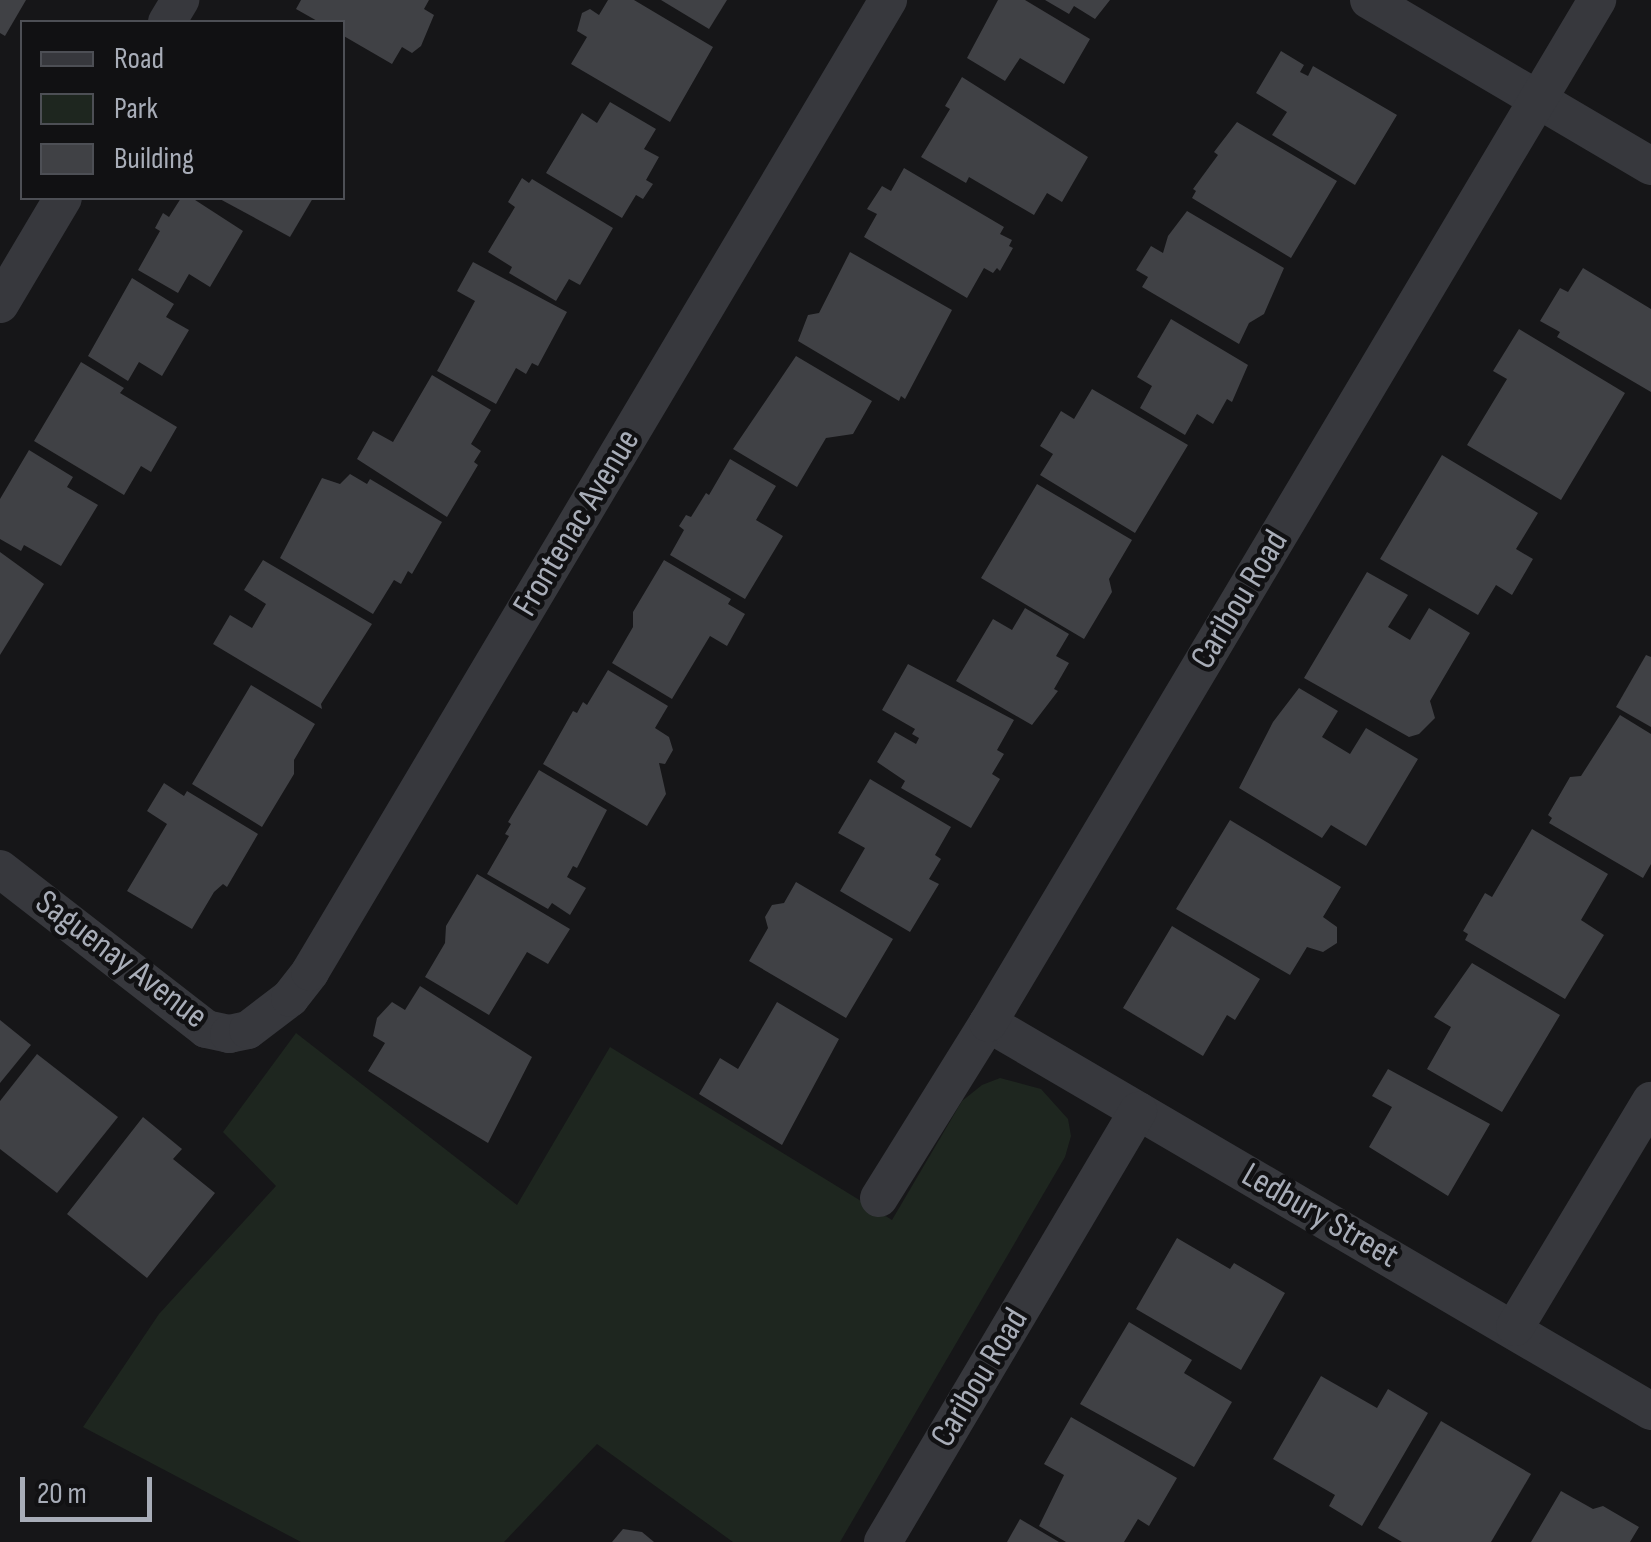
<!DOCTYPE html>
<html>
<head>
<meta charset="utf-8">
<style>
  body { margin:0 }
  #map { position:relative; width:1651px; height:1542px; overflow:hidden; background:#161618; font-family:"Sofia Sans Condensed",sans-serif }
  div>[style] { position:absolute }
  .green>* { inset:0; background:#1e261f }
  .building>* { inset:0; background:#404145 }
  .minor>* { height:38px; margin:-19px; padding:0 19px; transform-origin:19px; border-radius:19px; background:#37383d }
  span { translate:-50% -50%; white-space:nowrap; text-align:center; line-height:1.15; -webkit-text-stroke:9px #111113; paint-order:stroke }
  .street-label { font-size:35px; color:#a8adb8 }
  .legend { position:absolute; left:20px; top:20px; width:325px; height:180px; box-sizing:border-box; background:#111113; border:2px solid #4d4f55; margin:0; padding:12px 18px; list-style:none; font-size:30px; color:#a8adb8 }
  .legend li { display:flex; align-items:center; gap:20px; height:50px }
  .legend b { width:50px; border:2px solid #4d4f55 }
  .scale { position:absolute; left:20px; top:1477px; width:132px; height:45px; box-sizing:border-box; border:5px solid #a8adb8; border-top:0; padding-left:12px; font-size:30px; line-height:35px; white-space:nowrap; color:#a8adb8; -webkit-text-stroke:8px #111113; paint-order:stroke }
</style>
</head>
<body>
<div id="map">
  <div class="green">
    <div style="clip-path:polygon(296px 1033px,517px 1205px,610px 1047px,892px 1220px,962px 1101px,982px 1085px,1000px 1078px,1041px 1089px,1068px 1119px,1071px 1136px,1065px 1157px,840px 1542px,733px 1542px,597px 1444px,504px 1542px,301px 1542px,83px 1427px,159px 1314px,276px 1186px,223px 1132px)"></div>
  </div>
  <div class="building">
    <div style="clip-path:polygon(0 0,26px 0,5px 36px,0 33px)"></div>
    <div style="clip-path:polygon(301px 0,429px 0,424px 9px,434px 15px,421px 46px,412px 53px,402px 47px,392px 64px,342px 35px,342px 22px,319px 22px,296px 9px)"></div>
    <div style="clip-path:polygon(608px 0,634px 0,713px 47px,670px 122px,571px 64px,587px 37px,577px 31px,582px 13px,590px 9px,599px 15px)"></div>
    <div style="clip-path:polygon(661px 0,727px 0,709px 29px)"></div>
    <div style="clip-path:polygon(998px 0,1025px 0,1090px 39px,1064px 84px,1020px 58px,1005px 81px,967px 58px)"></div>
    <div style="clip-path:polygon(1045px 0,1110px 0,1095px 19px,1074px 6px,1069px 14px)"></div>
    <div style="clip-path:polygon(1281px 51px,1304px 65px,1300px 72px,1308px 76px,1313px 66px,1397px 115px,1355px 185px,1272px 135px,1287px 112px,1256px 93px)"></div>
    <div style="clip-path:polygon(962px 77px,1088px 157px,1062px 202px,1047px 193px,1034px 215px,969px 177px,966px 183px,921px 157px,950px 109px,945px 106px)"></div>
    <div style="clip-path:polygon(610px 102px,656px 129px,644px 149px,659px 157px,646px 180px,653px 184px,643px 199px,636px 195px,622px 218px,546px 173px,582px 113px,597px 123px)"></div>
    <div style="clip-path:polygon(1237px 122px,1337px 181px,1291px 258px,1192px 198px,1196px 191px,1193px 189px,1218px 155px,1214px 152px)"></div>
    <div style="clip-path:polygon(904px 168px,1004px 227px,1000px 234px,1012px 240px,1009px 246px,1013px 248px,1000px 271px,997px 268px,993px 273px,984px 268px,967px 298px,864px 237px,877px 214px,867px 209px,882px 186px,891px 191px)"></div>
    <div style="clip-path:polygon(522px 178px,529px 183px,532px 179px,613px 228px,580px 285px,569px 279px,556px 301px,509px 273px,512px 267px,488px 252px,515px 207px,508px 202px)"></div>
    <div style="clip-path:polygon(181px 198px,192px 198px,243px 231px,210px 287px,189px 274px,178px 293px,138px 270px,160px 231px,155px 228px,163px 213px,169px 217px)"></div>
    <div style="clip-path:polygon(218px 198px,313px 198px,290px 237px)"></div>
    <div style="clip-path:polygon(1187px 211px,1284px 268px,1264px 314px,1249px 323px,1239px 344px,1142px 287px,1148px 277px,1136px 270px,1151px 246px,1163px 253px,1168px 236px)"></div>
    <div style="clip-path:polygon(850px 252px,952px 310px,905px 399px,901px 396px,899px 401px,798px 341px,808px 315px,819px 313px)"></div>
    <div style="clip-path:polygon(473px 262px,567px 312px,538px 366px,532px 363px,526px 374px,516px 368px,496px 404px,437px 371px,475px 301px,457px 291px)"></div>
    <div style="clip-path:polygon(1583px 268px,1651px 309px,1651px 392px,1557px 337px,1560px 332px,1540px 321px,1560px 288px,1568px 292px)"></div>
    <div style="clip-path:polygon(132px 278px,174px 304px,166px 317px,189px 330px,162px 376px,139px 362px,128px 381px,88px 356px)"></div>
    <div style="clip-path:polygon(1171px 319px,1248px 365px,1232px 402px,1227px 399px,1213px 424px,1197px 414px,1185px 435px,1140px 408px,1152px 386px,1137px 377px)"></div>
    <div style="clip-path:polygon(1519px 329px,1625px 393px,1561px 500px,1467px 445px,1507px 379px,1493px 371px)"></div>
    <div style="clip-path:polygon(796px 356px,872px 401px,853px 434px,826px 438px,797px 487px,733px 449px)"></div>
    <div style="clip-path:polygon(81px 362px,124px 388px,120px 393px,177px 427px,151px 472px,141px 466px,124px 495px,34px 441px)"></div>
    <div style="clip-path:polygon(432px 375px,491px 410px,471px 444px,481px 451px,474px 462px,478px 465px,447px 517px,357px 459px,373px 431px,393px 442px)"></div>
    <div style="clip-path:polygon(1092px 389px,1188px 445px,1135px 533px,1040px 475px,1053px 454px,1040px 446px,1061px 411px,1074px 419px)"></div>
    <div style="clip-path:polygon(29px 450px,73px 477px,67px 487px,98px 505px,61px 566px,24px 545px,21px 551px,0 539px,0 499px)"></div>
    <div style="clip-path:polygon(1442px 455px,1538px 513px,1516px 549px,1533px 559px,1512px 595px,1496px 585px,1478px 615px,1380px 559px)"></div>
    <div style="clip-path:polygon(730px 459px,776px 486px,756px 520px,783px 536px,745px 599px,670px 555px,684px 530px,679px 526px,686px 515px,691px 517px,706px 493px,709px 495px)"></div>
    <div style="clip-path:polygon(350px 474px,367px 484px,370px 479px,442px 522px,412px 574px,408px 571px,401px 584px,394px 580px,373px 614px,280px 558px,322px 478px,340px 484px)"></div>
    <div style="clip-path:polygon(1037px 484px,1132px 540px,1109px 579px,1112px 592px,1084px 639px,981px 578px)"></div>
    <div style="clip-path:polygon(0 552px,44px 584px,0 655px)"></div>
    <div style="clip-path:polygon(263px 560px,372px 624px,321px 704px,322px 709px,213px 644px,230px 615px,252px 628px,266px 604px,244px 590px)"></div>
    <div style="clip-path:polygon(664px 560px,731px 599px,728px 604px,745px 614px,727px 646px,710px 636px,672px 699px,612px 663px,633px 627px,633px 612px)"></div>
    <div style="clip-path:polygon(1367px 572px,1408px 595px,1388px 627px,1410px 640px,1429px 608px,1470px 633px,1430px 701px,1435px 718px,1419px 734px,1409px 737px,1304px 678px)"></div>
    <div style="clip-path:polygon(1025px 608px,1069px 634px,1056px 656px,1069px 663px,1054px 689px,1058px 691px,1032px 725px,956px 681px,993px 619px,1012px 630px)"></div>
    <div style="clip-path:polygon(1646px 655px,1651px 657px,1651px 727px,1616px 707px)"></div>
    <div style="clip-path:polygon(908px 664px,1014px 720px,997px 750px,1004px 754px,992px 774px,1000px 779px,971px 828px,901px 788px,905px 781px,877px 762px,895px 732px,916px 744px,919px 738px,912px 734px,915px 729px,882px 710px)"></div>
    <div style="clip-path:polygon(608px 670px,668px 706px,655px 728px,669px 737px,673px 750px,665px 764px,659px 763px,666px 794px,647px 826px,543px 764px,573px 711px,577px 713px,583px 702px,587px 705px)"></div>
    <div style="clip-path:polygon(251px 685px,315px 724px,294px 760px,294px 774px,262px 827px,192px 784px)"></div>
    <div style="clip-path:polygon(1299px 688px,1338px 711px,1322px 737px,1350px 754px,1366px 728px,1418px 759px,1366px 846px,1331px 825px,1322px 838px,1239px 788px,1273px 722px)"></div>
    <div style="clip-path:polygon(1620px 715px,1651px 734px,1651px 864px,1643px 878px,1549px 823px,1552px 818px,1548px 815px,1570px 777px,1581px 776px)"></div>
    <div style="clip-path:polygon(539px 770px,607px 810px,577px 868px,573px 866px,567px 877px,586px 888px,570px 915px,552px 903px,548px 909px,487px 874px,509px 836px,505px 834px,511px 824px,508px 822px)"></div>
    <div style="clip-path:polygon(870px 779px,951px 827px,935px 855px,941px 859px,929px 879px,939px 884px,910px 932px,840px 891px,865px 848px,838px 833px)"></div>
    <div style="clip-path:polygon(164px 783px,184px 796px,187px 791px,258px 834px,227px 887px,223px 884px,214px 892px,192px 929px,127px 891px,167px 824px,147px 811px)"></div>
    <div style="clip-path:polygon(1230px 820px,1341px 887px,1323px 917px,1337px 927px,1337px 943px,1323px 952px,1307px 947px,1290px 975px,1176px 909px)"></div>
    <div style="clip-path:polygon(1532px 829px,1608px 874px,1581px 920px,1604px 935px,1565px 999px,1465px 940px,1468px 934px,1463px 931px,1485px 893px,1492px 897px)"></div>
    <div style="clip-path:polygon(477px 874px,570px 929px,548px 964px,527px 952px,489px 1015px,425px 977px,445px 943px,446px 926px)"></div>
    <div style="clip-path:polygon(796px 882px,893px 939px,846px 1018px,749px 961px,768px 928px,765px 917px,772px 905px,784px 903px)"></div>
    <div style="clip-path:polygon(1172px 926px,1260px 979px,1235px 1020px,1227px 1015px,1203px 1056px,1123px 1008px)"></div>
    <div style="clip-path:polygon(1472px 963px,1560px 1015px,1502px 1112px,1427px 1069px,1451px 1027px,1434px 1017px)"></div>
    <div style="clip-path:polygon(420px 986px,532px 1057px,488px 1143px,368px 1071px,385px 1043px,373px 1036px,377px 1018px,392px 1002px,405px 1010px)"></div>
    <div style="clip-path:polygon(777px 1002px,839px 1039px,782px 1145px,699px 1094px,720px 1058px,738px 1069px)"></div>
    <div style="clip-path:polygon(0 1020px,31px 1045px,0 1083px)"></div>
    <div style="clip-path:polygon(37px 1054px,118px 1117px,57px 1193px,0 1149px,0 1101px)"></div>
    <div style="clip-path:polygon(1388px 1069px,1490px 1124px,1448px 1196px,1369px 1147px,1392px 1107px,1372px 1096px)"></div>
    <div style="clip-path:polygon(143px 1117px,182px 1149px,173px 1159px,215px 1193px,147px 1278px,67px 1214px)"></div>
    <div style="clip-path:polygon(1177px 1238px,1230px 1269px,1234px 1263px,1285px 1293px,1241px 1370px,1136px 1309px)"></div>
    <div style="clip-path:polygon(1129px 1322px,1192px 1360px,1184px 1373px,1232px 1402px,1194px 1467px,1080px 1404px)"></div>
    <div style="clip-path:polygon(1321px 1376px,1377px 1408px,1388px 1389px,1428px 1413px,1362px 1526px,1329px 1506px,1335px 1495px,1273px 1459px)"></div>
    <div style="clip-path:polygon(1071px 1417px,1177px 1478px,1149px 1526px,1138px 1519px,1124px 1542px,1066px 1542px,1039px 1526px,1064px 1475px,1044px 1464px)"></div>
    <div style="clip-path:polygon(1441px 1421px,1531px 1474px,1491px 1542px,1402px 1542px,1378px 1528px)"></div>
    <div style="clip-path:polygon(1561px 1491px,1593px 1509px,1603px 1506px,1639px 1527px,1630px 1542px,1531px 1542px)"></div>
    <div style="clip-path:polygon(1020px 1519px,1059px 1542px,1007px 1542px)"></div>
    <div style="clip-path:polygon(623px 1529px,642px 1532px,654px 1542px,612px 1542px)"></div>
  </div>
  <div class="minor">
    <div style="left:1369px;top:0;width:327px;rotate:30.5deg"></div>
    <div style="left:167px;top:22px;width:26px;rotate:-59deg"></div>
    <div style="left:0;top:304px;width:123px;rotate:-59.3deg"></div>
    <div style="left:0;top:869px;width:261px;rotate:37.8deg"></div>
    <div style="left:206px;top:1029px;width:24px;rotate:12deg"></div>
    <div style="left:229px;top:1034px;width:19px;rotate:-12deg"></div>
    <div style="left:248px;top:1030px;width:53px;rotate:-37.3deg"></div>
    <div style="left:290px;top:998px;width:33px;rotate:-52deg"></div>
    <div style="left:310px;top:972px;width:1131px;rotate:-59.26deg"></div>
    <div style="left:988px;top:1023px;width:768px;rotate:30.34deg"></div>
    <div style="left:879px;top:1198px;width:206px;rotate:-58.1deg"></div>
    <div style="left:988px;top:1023px;width:1191px;rotate:-59.23deg"></div>
    <div style="left:1515px;top:1327px;width:264px;rotate:-59deg"></div>
    <div style="left:883px;top:1542px;width:501px;rotate:-59.39deg"></div>
  </div>
  <div class="street-label">
    <span style="left:577px;top:523px;rotate:-59deg">Frontenac Avenue</span>
    <span style="left:1240px;top:600px;rotate:-59deg">Caribou Road</span>
    <span style="left:121px;top:960px;rotate:37deg">Saguenay Avenue</span>
    <span style="left:1320px;top:1216px;rotate:30deg">Ledbury Street</span>
    <span style="left:980px;top:1378px;rotate:-59deg">Caribou Road</span>
  </div>
  <ul class="legend">
  <li><b style="height:12px;background:#37383d"></b>Road</li>
  <li><b style="height:28px;background:#1e261f"></b>Park</li>
  <li><b style="height:28px;background:#404145"></b>Building</li>
  </ul>
  <div class="scale">20 m</div>
</div>
</body>
</html>
